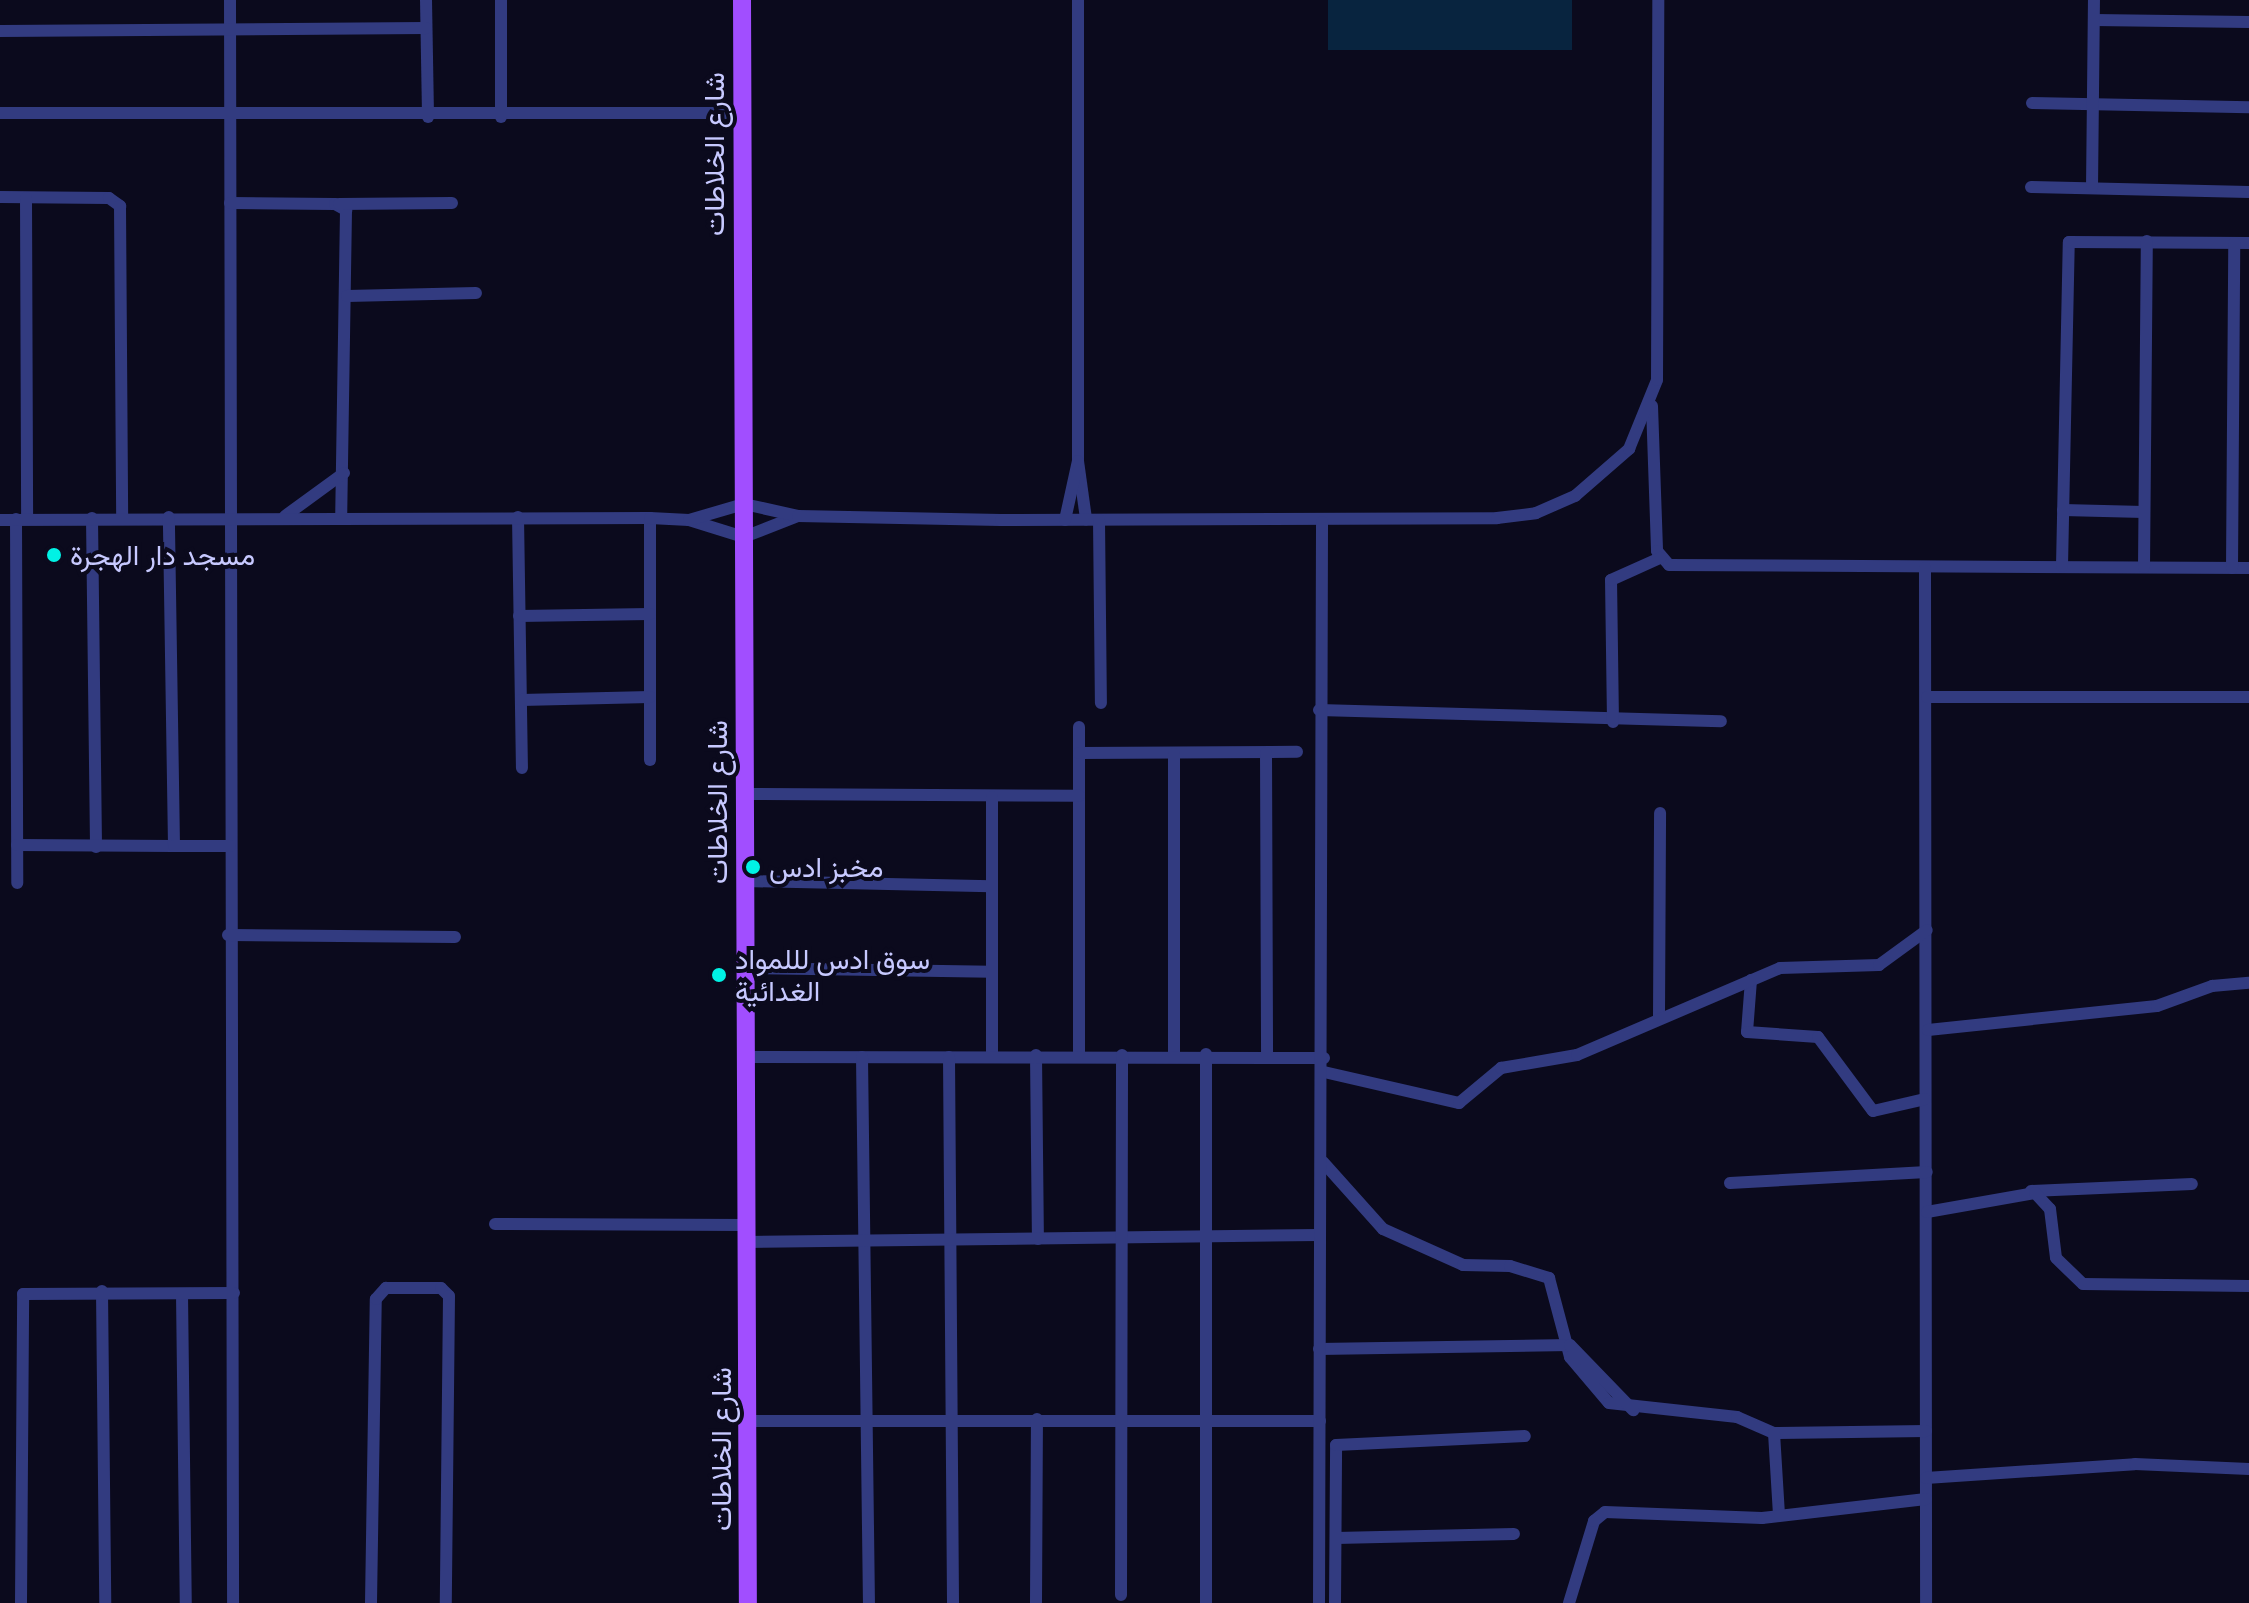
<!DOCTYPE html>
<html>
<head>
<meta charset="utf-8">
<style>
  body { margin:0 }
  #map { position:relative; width:2249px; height:1603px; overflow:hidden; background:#0b0a1d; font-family:Figtree,Vazirmatn,sans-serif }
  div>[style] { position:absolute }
  .water>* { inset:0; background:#08243f; transform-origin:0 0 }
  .street>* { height:12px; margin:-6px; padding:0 6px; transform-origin:6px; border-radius:6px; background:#323b80 }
  .primary>* { height:18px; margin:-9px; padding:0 9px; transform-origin:9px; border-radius:9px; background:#a14eff }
  .dots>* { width:22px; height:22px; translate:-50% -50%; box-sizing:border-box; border:4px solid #0b0a1d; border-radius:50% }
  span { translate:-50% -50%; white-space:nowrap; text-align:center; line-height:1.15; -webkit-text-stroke:8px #0b0a1d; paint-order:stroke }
  .street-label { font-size:28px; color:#c7c9ff }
  .poi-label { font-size:28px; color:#c7c9ff }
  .left { translate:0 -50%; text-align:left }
</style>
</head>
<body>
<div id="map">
  <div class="water">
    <div style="left:1328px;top:0;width:244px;height:50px"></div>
  </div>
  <div class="street">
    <div style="left:230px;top:0;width:1603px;rotate:89.89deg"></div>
    <div style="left:426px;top:0;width:117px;rotate:89deg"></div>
    <div style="left:1078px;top:0;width:461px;rotate:90deg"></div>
    <div style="left:1078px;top:461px;width:59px;rotate:82.1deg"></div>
    <div style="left:2094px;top:20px;width:155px;rotate:0.7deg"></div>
    <div style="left:0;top:31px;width:426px;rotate:-0.4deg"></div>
    <div style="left:2032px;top:103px;width:217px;rotate:1.1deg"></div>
    <div style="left:0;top:113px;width:742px"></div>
    <div style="left:501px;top:117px;width:117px;rotate:-90deg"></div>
    <div style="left:2031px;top:187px;width:218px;rotate:1.3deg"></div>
    <div style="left:2092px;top:188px;width:188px;rotate:-89.4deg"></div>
    <div style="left:0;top:197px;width:109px;rotate:0.5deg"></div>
    <div style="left:109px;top:198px;width:14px;rotate:36deg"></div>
    <div style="left:120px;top:206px;width:312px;rotate:89.6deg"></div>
    <div style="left:26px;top:198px;width:321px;rotate:89.8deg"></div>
    <div style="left:230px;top:203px;width:105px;rotate:0.5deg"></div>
    <div style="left:335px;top:204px;width:13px;rotate:29deg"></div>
    <div style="left:346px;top:210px;width:306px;rotate:90.9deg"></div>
    <div style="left:339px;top:204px;width:113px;rotate:-0.5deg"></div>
    <div style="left:347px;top:296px;width:129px;rotate:-1.3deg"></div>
    <div style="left:1652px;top:406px;width:145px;rotate:88deg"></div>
    <div style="left:1657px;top:551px;width:18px;rotate:49deg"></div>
    <div style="left:1669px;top:565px;width:580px;rotate:0.3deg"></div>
    <div style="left:2063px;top:510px;width:81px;rotate:1.4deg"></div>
    <div style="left:285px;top:516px;width:73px;rotate:-36.1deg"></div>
    <div style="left:518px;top:517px;width:251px;rotate:89.1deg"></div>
    <div style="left:92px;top:518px;width:329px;rotate:89.3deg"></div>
    <div style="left:650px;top:518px;width:242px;rotate:90deg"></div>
    <div style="left:16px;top:519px;width:364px;rotate:89.8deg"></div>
    <div style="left:0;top:520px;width:650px;rotate:-0.18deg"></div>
    <div style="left:650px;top:518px;width:39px;rotate:3deg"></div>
    <div style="left:689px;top:520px;width:58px;rotate:17.2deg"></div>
    <div style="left:744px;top:537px;width:58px;rotate:-21.3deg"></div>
    <div style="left:689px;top:520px;width:57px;rotate:-16.2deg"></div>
    <div style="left:744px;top:504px;width:55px;rotate:12.5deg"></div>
    <div style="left:798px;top:516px;width:203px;rotate:1.1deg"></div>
    <div style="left:1001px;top:520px;width:496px;rotate:-0.2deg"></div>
    <div style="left:1497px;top:518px;width:39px;rotate:-7deg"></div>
    <div style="left:1536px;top:513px;width:43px;rotate:-23.6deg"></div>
    <div style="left:1575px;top:496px;width:72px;rotate:-41deg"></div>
    <div style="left:1629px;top:449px;width:74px;rotate:-67.9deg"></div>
    <div style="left:1657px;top:380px;width:380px;rotate:-89.8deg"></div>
    <div style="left:1065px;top:520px;width:60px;rotate:-77.6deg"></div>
    <div style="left:1099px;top:520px;width:183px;rotate:89.4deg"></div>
    <div style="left:2062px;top:566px;width:324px;rotate:-88.8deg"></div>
    <div style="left:2069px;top:242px;width:180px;rotate:0.3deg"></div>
    <div style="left:2144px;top:567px;width:326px;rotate:-89.5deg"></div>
    <div style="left:1925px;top:568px;width:1035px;rotate:89.94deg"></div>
    <div style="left:2232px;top:568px;width:325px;rotate:-89.6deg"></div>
    <div style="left:519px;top:616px;width:131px;rotate:-0.9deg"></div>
    <div style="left:1927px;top:697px;width:322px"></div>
    <div style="left:521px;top:700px;width:129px;rotate:-1.3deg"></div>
    <div style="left:1319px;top:710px;width:402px;rotate:1.6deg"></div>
    <div style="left:1613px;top:722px;width:142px;rotate:-90.8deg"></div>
    <div style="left:1611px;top:580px;width:54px;rotate:-24.2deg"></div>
    <div style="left:1079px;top:727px;width:328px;rotate:90deg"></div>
    <div style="left:1079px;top:753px;width:218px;rotate:-0.3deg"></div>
    <div style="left:1266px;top:753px;width:302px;rotate:89.8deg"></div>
    <div style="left:1174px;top:754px;width:300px;rotate:90deg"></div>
    <div style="left:745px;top:794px;width:334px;rotate:0.3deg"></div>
    <div style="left:17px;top:845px;width:157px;rotate:0.4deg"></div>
    <div style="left:174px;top:846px;width:329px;rotate:-90.9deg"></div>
    <div style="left:174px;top:846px;width:56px"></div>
    <div style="left:745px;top:881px;width:246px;rotate:1.2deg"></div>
    <div style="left:228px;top:935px;width:227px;rotate:0.5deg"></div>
    <div style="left:745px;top:968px;width:246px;rotate:0.9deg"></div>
    <div style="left:1751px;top:980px;width:52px;rotate:94.4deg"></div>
    <div style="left:1747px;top:1032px;width:71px;rotate:4deg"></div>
    <div style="left:1818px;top:1037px;width:92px;rotate:53.4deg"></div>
    <div style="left:1873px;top:1111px;width:53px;rotate:-13deg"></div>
    <div style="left:1659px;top:1016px;width:203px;rotate:-89.7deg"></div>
    <div style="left:1928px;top:1030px;width:230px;rotate:-6deg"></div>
    <div style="left:2157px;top:1006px;width:59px;rotate:-20deg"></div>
    <div style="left:2212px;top:986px;width:37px;rotate:-5deg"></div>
    <div style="left:992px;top:1055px;width:258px;rotate:-90deg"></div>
    <div style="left:1036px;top:1055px;width:184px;rotate:89.4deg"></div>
    <div style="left:747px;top:1057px;width:577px;rotate:0.1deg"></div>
    <div style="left:862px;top:1057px;width:546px;rotate:89.27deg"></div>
    <div style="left:949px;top:1057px;width:546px;rotate:89.58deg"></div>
    <div style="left:1324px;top:1072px;width:139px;rotate:12.9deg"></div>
    <div style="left:1459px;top:1103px;width:55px;rotate:-39.8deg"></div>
    <div style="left:1501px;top:1068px;width:77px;rotate:-9.7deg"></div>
    <div style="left:1577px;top:1055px;width:221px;rotate:-23.2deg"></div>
    <div style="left:1780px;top:968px;width:99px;rotate:-1.7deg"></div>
    <div style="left:1879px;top:965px;width:59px;rotate:-36.1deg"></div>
    <div style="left:1323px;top:1162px;width:90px;rotate:48.2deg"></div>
    <div style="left:1383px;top:1229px;width:88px;rotate:24.2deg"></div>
    <div style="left:1463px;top:1265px;width:47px;rotate:1.2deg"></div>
    <div style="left:1510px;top:1266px;width:41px;rotate:17.1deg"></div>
    <div style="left:1549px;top:1278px;width:82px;rotate:75.1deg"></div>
    <div style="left:1570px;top:1357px;width:60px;rotate:49.7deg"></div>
    <div style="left:1609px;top:1403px;width:129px;rotate:6.2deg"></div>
    <div style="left:1737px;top:1417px;width:40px;rotate:23.4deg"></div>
    <div style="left:1774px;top:1433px;width:152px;rotate:-0.8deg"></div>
    <div style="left:1730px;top:1183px;width:197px;rotate:-3.2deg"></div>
    <div style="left:2031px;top:1191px;width:161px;rotate:-2.5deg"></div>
    <div style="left:1927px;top:1212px;width:110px;rotate:-10deg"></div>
    <div style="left:2035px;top:1193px;width:22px;rotate:47deg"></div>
    <div style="left:2050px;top:1209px;width:49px;rotate:83deg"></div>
    <div style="left:2056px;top:1258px;width:37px;rotate:44deg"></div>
    <div style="left:2083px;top:1284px;width:166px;rotate:0.7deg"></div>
    <div style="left:495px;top:1224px;width:252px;rotate:0.2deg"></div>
    <div style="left:747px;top:1242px;width:571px;rotate:-0.7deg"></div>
    <div style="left:102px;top:1291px;width:312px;rotate:89.4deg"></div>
    <div style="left:182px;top:1294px;width:309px;rotate:89.3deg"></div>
    <div style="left:1319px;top:1349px;width:251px;rotate:-0.9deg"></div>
    <div style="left:1570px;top:1345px;width:91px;rotate:45.9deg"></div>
    <div style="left:749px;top:1421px;width:571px"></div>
    <div style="left:1774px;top:1433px;width:82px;rotate:86.5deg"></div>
    <div style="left:1926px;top:1478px;width:209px;rotate:-3.8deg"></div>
    <div style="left:2135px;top:1464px;width:114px;rotate:2.5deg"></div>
    <div style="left:1336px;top:1538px;width:178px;rotate:-1.3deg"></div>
    <div style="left:1121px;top:1595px;width:540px;rotate:-89.89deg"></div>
    <div style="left:21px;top:1603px;width:309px;rotate:-89.6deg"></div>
    <div style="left:23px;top:1294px;width:211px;rotate:-0.3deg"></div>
    <div style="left:371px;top:1603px;width:304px;rotate:-89.1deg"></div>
    <div style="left:376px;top:1299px;width:15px;rotate:-48deg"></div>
    <div style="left:386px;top:1288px;width:55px"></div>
    <div style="left:441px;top:1288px;width:11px;rotate:45deg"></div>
    <div style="left:449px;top:1296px;width:307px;rotate:90.6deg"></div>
    <div style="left:1036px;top:1603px;width:184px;rotate:-89.7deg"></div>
    <div style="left:1206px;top:1603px;width:549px;rotate:-90deg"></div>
    <div style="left:1319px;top:1603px;width:1081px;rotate:-89.84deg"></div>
    <div style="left:1335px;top:1603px;width:158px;rotate:-89.6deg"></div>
    <div style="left:1336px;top:1445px;width:189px;rotate:-2.7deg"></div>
    <div style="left:1569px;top:1603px;width:86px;rotate:-73deg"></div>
    <div style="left:1594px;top:1521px;width:14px;rotate:-39deg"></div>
    <div style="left:1605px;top:1512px;width:157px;rotate:2.2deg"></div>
    <div style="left:1762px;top:1518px;width:165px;rotate:-6.6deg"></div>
  </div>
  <div class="primary">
    <div style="left:742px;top:0;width:1603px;rotate:89.79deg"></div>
  </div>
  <div class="dots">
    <div style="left:54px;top:555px;background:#00f2e5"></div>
    <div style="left:753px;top:867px;background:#00f2e5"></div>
    <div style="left:719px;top:975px;background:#00f2e5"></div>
  </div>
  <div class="street-label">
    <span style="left:714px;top:154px;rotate:-90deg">شارع الخلاطات</span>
    <span style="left:717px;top:802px;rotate:-90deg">شارع الخلاطات</span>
    <span style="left:721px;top:1449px;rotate:-90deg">شارع الخلاطات</span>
  </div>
  <div class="poi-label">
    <span class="left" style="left:70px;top:555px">مسجد دار الهجرة</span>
    <span class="left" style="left:769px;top:867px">مخبز ادس</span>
    <span class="left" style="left:735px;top:975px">سوق ادس لللمواد<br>الغدائية</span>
  </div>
</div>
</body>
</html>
